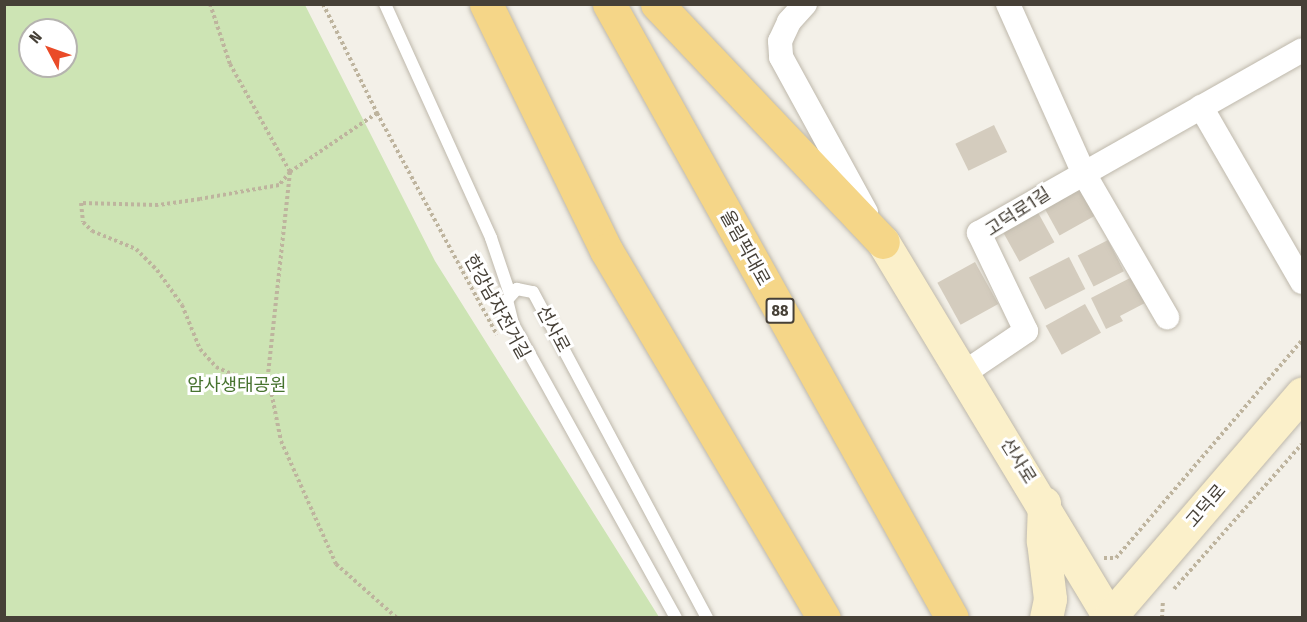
<!DOCTYPE html>
<html>
<head>
<meta charset="utf-8">
<style>
  body { margin:0 }
  #map { position:relative; width:1307px; height:622px; overflow:hidden; background:#f3f0e8; font-family:"Fira Sans Condensed","Noto Sans KR",sans-serif }
  div>[style] { position:absolute }
  .green>* { inset:0; background:#cde4b4 }
  .building>* { inset:0; background:#d4ccbe; transform-origin:0 0 }
  .path>* { height:4px; margin-top:-2px; transform-origin:0; background:repeating-linear-gradient(90deg,#beb49e 0 3px,transparent 0 6px) }
  .roads { filter:drop-shadow(0 0 2px #beb8ab) drop-shadow(0 0 2px #beb8ab) }
  .service>* { height:12px; margin:-6px; padding:0 6px; transform-origin:6px; border-radius:6px; background:#fff }
  .minor>* { height:24px; margin:-12px; padding:0 12px; transform-origin:12px; border-radius:12px; background:#fff }
  .secondary>* { height:33px; margin:-16.5px; padding:0 16.5px; transform-origin:16.5px; border-radius:16.5px; background:#fbf0ca }
  .trunk>* { height:33px; margin:-16.5px; padding:0 16.5px; transform-origin:16.5px; border-radius:16.5px; background:#f5d688 }
  span { translate:-50% -50%; white-space:nowrap; text-align:center; line-height:1.15; -webkit-text-stroke:6px #fff; paint-order:stroke }
  .shield-label span { padding:2px 4px; background:#fff; border:2px solid; border-radius:4px; -webkit-text-stroke-width:0 }
  .shield-label { font-size:16px; color:#464037; font-weight:700 }
  .street-label { font-size:18px; color:#464037 }
  .park-label { font-size:18px; color:#47732f }
  .frame { position:absolute; inset:0; border:6px solid #464037; pointer-events:none }
  .north { position:absolute; left:18px; top:18px; width:60px; height:60px; box-sizing:border-box; background:#fff; border:2px solid #b5b3af; border-radius:50%; rotate:311deg; font-size:16px; font-weight:700; line-height:24px; text-align:center; color:#464037 }
  .north::after { content:''; display:block; margin:auto; width:21px; height:27px; background:#ea4b28; clip-path:polygon(50% 0,100% 100%,50% 72%,0 100%) }
</style>
</head>
<body>
<div id="map">
  <div class="green">
    <div style="clip-path:polygon(evenodd,4px 5px,305px 5px,435px 261px,659px 617px,5px 617px,4px 5px,30px 30px,66px 30px,66px 66px,30px 66px,30px 30px)"></div>
  </div>
  <div class="building">
    <div style="left:994px;top:125px;width:30px;height:43px;rotate:64deg"></div>
    <div style="left:1083px;top:187px;width:31px;height:44px;rotate:61deg"></div>
    <div style="left:1036px;top:209px;width:38px;height:40px;rotate:61deg"></div>
    <div style="left:1108px;top:240px;width:35px;height:34px;rotate:63deg"></div>
    <div style="left:1069px;top:257px;width:36px;height:45px;rotate:63deg"></div>
    <div style="left:975px;top:262px;width:48px;height:43px;rotate:61deg"></div>
    <div style="clip-path:polygon(1132px 277px,1145px 303px,1120px 316px,1123px 321px,1106px 329px,1091px 298px)"></div>
    <div style="left:1085px;top:304px;width:33px;height:45px;rotate:61deg"></div>
  </div>
  <div class="path">
    <div style="left:210px;top:4px;width:63px;rotate:71.6deg"></div>
    <div style="left:230px;top:64px;width:124px;rotate:60.9deg"></div>
    <div style="left:290px;top:172px;width:17px;rotate:130deg"></div>
    <div style="left:279px;top:185px;width:80px;rotate:170deg"></div>
    <div style="left:200px;top:199px;width:42px;rotate:171.9deg"></div>
    <div style="left:158px;top:205px;width:77px;rotate:-178.5deg"></div>
    <div style="left:81px;top:203px;width:19px;rotate:84deg"></div>
    <div style="left:83px;top:222px;width:13px;rotate:45deg"></div>
    <div style="left:92px;top:231px;width:48px;rotate:22.2deg"></div>
    <div style="left:136px;top:249px;width:30px;rotate:45deg"></div>
    <div style="left:157px;top:270px;width:43px;rotate:54.5deg"></div>
    <div style="left:182px;top:305px;width:48px;rotate:67.8deg"></div>
    <div style="left:200px;top:349px;width:24px;rotate:48deg"></div>
    <div style="left:216px;top:367px;width:60px;rotate:23.6deg"></div>
    <div style="left:323px;top:4px;width:122px;rotate:63.6deg"></div>
    <div style="left:377px;top:113px;width:252px;rotate:61.6deg"></div>
    <div style="left:377px;top:113px;width:105px;rotate:145.9deg"></div>
    <div style="left:290px;top:172px;width:205px;rotate:96.2deg"></div>
    <div style="left:268px;top:376px;width:66px;rotate:78.7deg"></div>
    <div style="left:281px;top:441px;width:135px;rotate:65.9deg"></div>
    <div style="left:336px;top:564px;width:81px;rotate:41.5deg"></div>
    <div style="left:1104px;top:558px;width:12px"></div>
    <div style="left:1116px;top:558px;width:287px;rotate:-49.5deg"></div>
    <div style="left:1174px;top:589px;width:193px;rotate:-48.6deg"></div>
    <div style="left:1162px;top:618px;width:17px;rotate:-87deg"></div>
  </div>
  <div class="roads">
    <div class="service">
      <div style="left:385px;top:4px;width:257px;rotate:65.6deg"></div>
      <div style="left:491px;top:238px;width:59px;rotate:71.3deg"></div>
      <div style="left:676px;top:618px;width:336px;rotate:-119deg"></div>
      <div style="left:513px;top:324px;width:25px;rotate:-104deg"></div>
      <div style="left:507px;top:300px;width:15px;rotate:-48deg"></div>
      <div style="left:517px;top:289px;width:16px;rotate:11deg"></div>
      <div style="left:533px;top:292px;width:370px;rotate:61.9deg"></div>
    </div>
    <div class="minor">
      <div style="left:805px;top:4px;width:24px;rotate:132deg"></div>
      <div style="left:789px;top:22px;width:21px;rotate:115deg"></div>
      <div style="left:780px;top:41px;width:16px;rotate:86deg"></div>
      <div style="left:781px;top:57px;width:177px;rotate:61.3deg"></div>
      <div style="left:1008px;top:4px;width:184px;rotate:65.9deg"></div>
      <div style="left:1083px;top:172px;width:168px;rotate:59.9deg"></div>
      <div style="left:1201px;top:107px;width:202px;rotate:60deg"></div>
      <div style="left:964px;top:373px;width:75px;rotate:-34.1deg"></div>
      <div style="left:1026px;top:331px;width:109px;rotate:-115.6deg"></div>
      <div style="left:979px;top:233px;width:371px;rotate:-29.5deg"></div>
    </div>
    <div class="secondary">
      <div style="left:883px;top:242px;width:439px;rotate:58.9deg"></div>
      <div style="left:1044px;top:503px;width:38px;rotate:92deg"></div>
      <div style="left:1043px;top:541px;width:58px;rotate:83.1deg"></div>
      <div style="left:1050px;top:599px;width:19px;rotate:102deg"></div>
      <div style="left:1109px;top:618px;width:296px;rotate:-49.3deg"></div>
    </div>
    <div class="trunk">
      <div style="left:486px;top:4px;width:274px;rotate:64deg"></div>
      <div style="left:606px;top:250px;width:428px;rotate:59.4deg"></div>
      <div style="left:609px;top:4px;width:703px;rotate:60.81deg"></div>
      <div style="left:657px;top:4px;width:328px;rotate:46.5deg"></div>
    </div>
  </div>
  <div class="shield-label">
    <span style="left:780px;top:311px">88</span>
  </div>
  <div class="street-label">
    <span style="left:1018px;top:212px;rotate:-33deg">고덕로1길</span>
    <span style="left:745px;top:248px;rotate:61deg">올림픽대로</span>
    <span style="left:497px;top:307px;rotate:61deg">한강남자전거길</span>
    <span style="left:553px;top:329px;rotate:62deg">선사로</span>
    <span style="left:1018px;top:461px;rotate:58deg">선사로</span>
    <span style="left:1206px;top:506px;rotate:-49deg">고덕로</span>
  </div>
  <div class="park-label">
    <span style="left:237px;top:385px">암사생태공원</span>
  </div>
  <div class="frame"></div>
  <div class="north">N</div>
</div>
</body>
</html>
